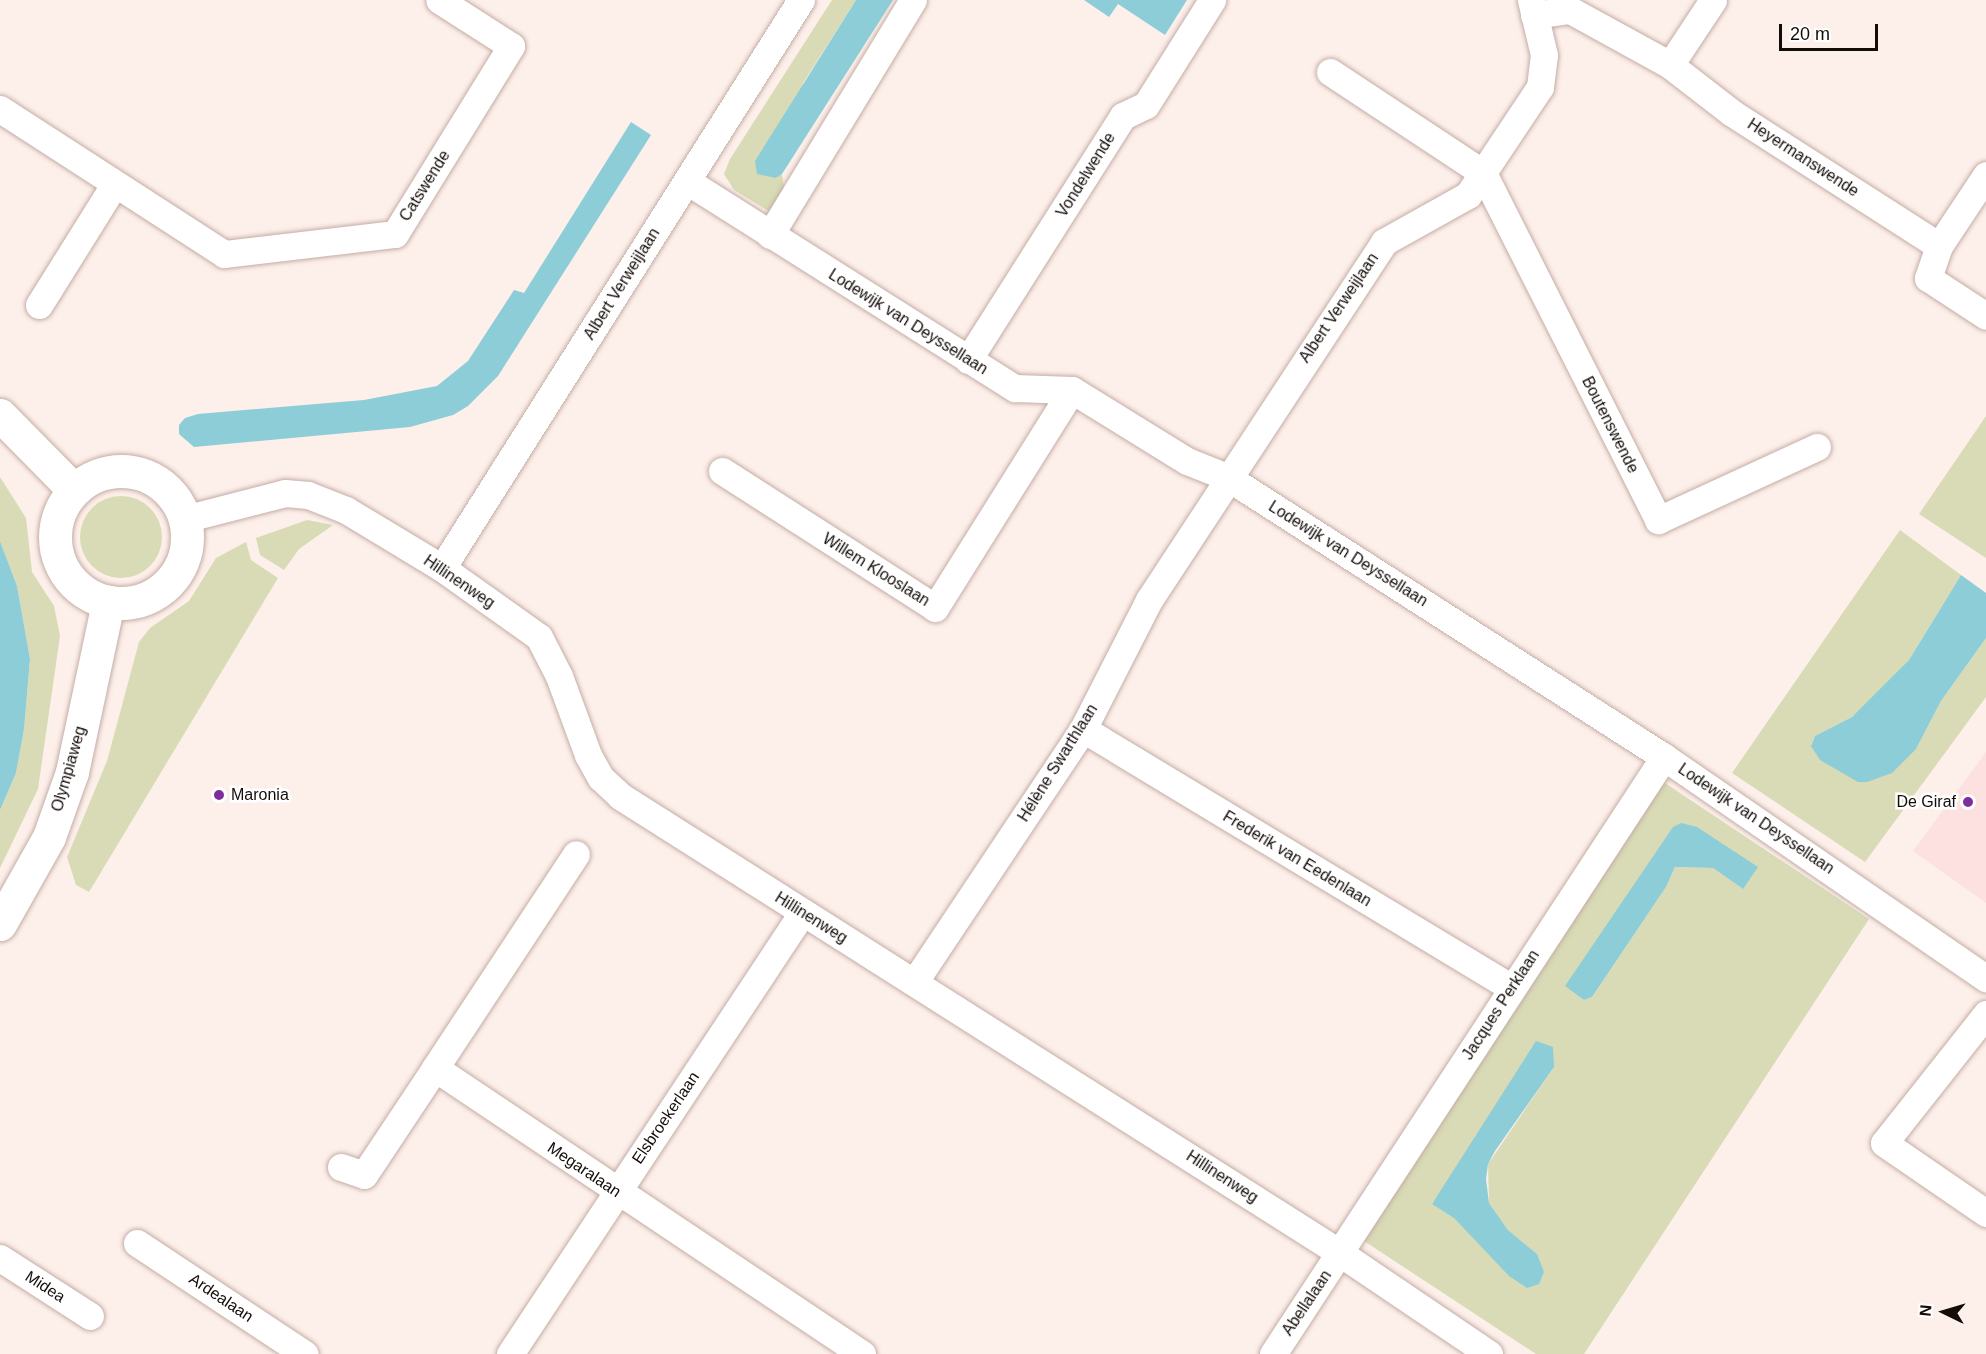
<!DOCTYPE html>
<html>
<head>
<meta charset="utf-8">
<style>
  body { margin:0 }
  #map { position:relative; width:1986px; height:1354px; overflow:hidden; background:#fdefea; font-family:Arial,sans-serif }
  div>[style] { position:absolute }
  .education>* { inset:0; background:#fce1e0 }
  .green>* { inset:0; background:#d8dbb6 }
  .round { border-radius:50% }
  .water>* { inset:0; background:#8ccdd7 }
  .roads { filter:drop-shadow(0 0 2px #c4ada5) drop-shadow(0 0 2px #c4ada5) }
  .street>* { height:27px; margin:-13.5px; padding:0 13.5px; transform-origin:13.5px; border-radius:13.5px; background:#fff }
  .secondary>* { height:33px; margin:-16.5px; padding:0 16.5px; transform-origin:16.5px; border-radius:16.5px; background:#fff }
  .secondary>.ring { margin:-16.5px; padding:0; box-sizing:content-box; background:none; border:33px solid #fff; border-radius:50% }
  .dots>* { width:16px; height:16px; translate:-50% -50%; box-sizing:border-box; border:3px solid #fff; border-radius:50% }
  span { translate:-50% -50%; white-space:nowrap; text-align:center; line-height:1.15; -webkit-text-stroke:5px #fff; paint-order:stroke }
  .street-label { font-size:16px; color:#130c09 }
  .poi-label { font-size:16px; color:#130c09 }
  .left { translate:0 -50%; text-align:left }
  .right { translate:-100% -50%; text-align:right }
  .north { position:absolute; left:1914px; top:1282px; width:60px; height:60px; -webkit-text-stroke:4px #fff; paint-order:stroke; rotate:275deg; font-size:16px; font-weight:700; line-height:24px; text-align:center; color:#130c09 }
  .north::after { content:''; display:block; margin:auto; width:21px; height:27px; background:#130c09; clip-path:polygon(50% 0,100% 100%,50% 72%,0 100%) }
  .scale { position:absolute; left:1779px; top:24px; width:99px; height:27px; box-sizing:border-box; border:3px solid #130c09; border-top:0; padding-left:8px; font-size:18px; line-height:21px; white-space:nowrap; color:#130c09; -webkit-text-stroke:4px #fff; paint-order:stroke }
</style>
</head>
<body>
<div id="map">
  <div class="education">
    <div style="clip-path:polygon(1986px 752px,1986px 903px,1913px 851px)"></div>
  </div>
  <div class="green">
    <div style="clip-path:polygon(832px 0,856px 0,803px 83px,776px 178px,782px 174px,785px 193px,772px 213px,734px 190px,724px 174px,730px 159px)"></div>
    <div style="clip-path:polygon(1986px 416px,1986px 558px,1919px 514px)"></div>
    <div style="clip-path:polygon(0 477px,26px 518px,32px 572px,54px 606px,60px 636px,38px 789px,0 868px,0 810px,16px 773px,24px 729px,30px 659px,17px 586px,0 541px)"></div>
    <div class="round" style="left:80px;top:496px;width:82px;height:82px"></div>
    <div style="clip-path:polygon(307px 520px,333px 525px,299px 549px,284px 570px,260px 555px,256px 538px)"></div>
    <div style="clip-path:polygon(1900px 530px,1961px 575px,1909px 660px,1877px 695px,1852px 717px,1815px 736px,1811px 745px,1916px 749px,1941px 701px,1986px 638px,1986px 697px,1865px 862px,1732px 773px)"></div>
    <div style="clip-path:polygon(246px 542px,251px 560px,278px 578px,89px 892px,76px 885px,67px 857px,107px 761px,139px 642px,150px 628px,189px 601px,216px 558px)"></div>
    <div style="clip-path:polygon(evenodd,1662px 781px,1869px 919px,1584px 1354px,1536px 1354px,1361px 1239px,1662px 781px,1697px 827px,1743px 889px,1713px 868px,1675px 867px,1666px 887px,1592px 997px,1584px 1000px,1566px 986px,1697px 827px,1662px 781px,1554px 1067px,1488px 1164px,1489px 1203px,1508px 1230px,1537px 1254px,1454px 1218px,1432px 1203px,1554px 1067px)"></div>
  </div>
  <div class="water">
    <div style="clip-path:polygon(856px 0,893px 0,782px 174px,776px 178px,757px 174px,755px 161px)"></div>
    <div style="clip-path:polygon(1084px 0,1187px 0,1165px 35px,1118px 4px,1109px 17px)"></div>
    <div style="clip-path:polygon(631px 122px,651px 135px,498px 376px,468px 406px,453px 415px,410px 427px,194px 447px,179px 434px,179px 425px,185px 418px,198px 414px,364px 400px,437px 386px,468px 361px,514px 290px,524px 293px)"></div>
    <div style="clip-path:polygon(0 541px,17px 586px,30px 659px,24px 729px,16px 773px,0 810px)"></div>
    <div style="clip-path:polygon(1961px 575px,1986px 593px,1986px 638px,1941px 701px,1916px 749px,1892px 773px,1867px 782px,1858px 782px,1820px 760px,1811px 746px,1815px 736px,1852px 717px,1909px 660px)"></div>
    <div style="clip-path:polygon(1681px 823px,1697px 827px,1758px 867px,1743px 889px,1713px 868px,1675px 867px,1666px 887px,1592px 997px,1584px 1000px,1565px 986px,1673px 827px)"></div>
    <div style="clip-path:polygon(1536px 1041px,1553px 1047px,1554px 1067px,1495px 1151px,1488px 1164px,1486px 1179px,1489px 1203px,1508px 1230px,1537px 1254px,1544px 1272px,1539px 1284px,1527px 1288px,1509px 1276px,1454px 1218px,1432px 1204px)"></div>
  </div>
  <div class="roads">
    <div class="street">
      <div style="left:1534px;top:15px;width:36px;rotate:-8deg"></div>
      <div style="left:1570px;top:10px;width:114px;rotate:28.8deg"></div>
      <div style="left:1670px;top:65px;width:78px;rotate:37.7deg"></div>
      <div style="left:1732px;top:113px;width:246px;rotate:32.7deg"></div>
      <div style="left:1939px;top:246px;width:34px;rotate:109deg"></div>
      <div style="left:1928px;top:278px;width:69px;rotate:33.2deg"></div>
      <div style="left:1670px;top:65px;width:78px;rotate:-56.5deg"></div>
      <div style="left:1330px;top:72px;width:183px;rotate:33.4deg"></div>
      <div style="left:1483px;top:173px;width:389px;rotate:63.2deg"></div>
      <div style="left:1658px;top:520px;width:175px;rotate:-24.7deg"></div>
      <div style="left:0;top:109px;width:267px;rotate:32.9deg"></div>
      <div style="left:224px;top:254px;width:172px;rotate:-6.7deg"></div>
      <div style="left:395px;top:234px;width:221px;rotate:-58.3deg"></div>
      <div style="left:511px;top:46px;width:85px;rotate:-147.4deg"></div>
      <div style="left:687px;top:181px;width:388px;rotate:32.3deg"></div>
      <div style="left:1015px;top:388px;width:57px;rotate:2deg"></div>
      <div style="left:1072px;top:390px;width:135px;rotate:31.7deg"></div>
      <div style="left:1187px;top:461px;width:43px;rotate:21.8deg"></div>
      <div style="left:1227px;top:477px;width:519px;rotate:32.65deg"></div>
      <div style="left:1664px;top:757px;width:391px;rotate:34.5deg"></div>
      <div style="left:770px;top:235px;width:275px;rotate:-58.7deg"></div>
      <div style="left:1939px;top:246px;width:85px;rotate:-56.5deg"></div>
      <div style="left:39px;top:305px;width:142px;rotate:-58deg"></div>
      <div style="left:968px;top:360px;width:289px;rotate:-57.6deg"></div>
      <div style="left:1123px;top:116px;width:25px;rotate:-26deg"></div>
      <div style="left:1146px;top:105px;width:124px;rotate:-57.8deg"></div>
      <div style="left:722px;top:471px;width:253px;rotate:32.7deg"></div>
      <div style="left:935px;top:608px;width:257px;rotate:-57.9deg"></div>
      <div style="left:184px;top:519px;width:104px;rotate:-14.4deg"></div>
      <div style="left:285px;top:493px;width:23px;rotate:5deg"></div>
      <div style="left:308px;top:495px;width:41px;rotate:21.5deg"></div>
      <div style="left:346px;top:510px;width:112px;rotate:31.1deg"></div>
      <div style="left:442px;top:568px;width:119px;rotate:35.4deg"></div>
      <div style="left:539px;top:637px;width:44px;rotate:62.9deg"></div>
      <div style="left:559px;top:676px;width:84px;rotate:69.8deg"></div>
      <div style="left:588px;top:755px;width:26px;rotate:61deg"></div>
      <div style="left:601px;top:778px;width:26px;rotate:43deg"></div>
      <div style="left:620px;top:796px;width:853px;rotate:32.4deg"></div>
      <div style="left:1340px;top:1253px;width:180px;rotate:34.1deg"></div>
      <div style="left:442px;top:568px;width:672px;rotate:-57.71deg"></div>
      <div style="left:1083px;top:729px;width:501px;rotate:31.12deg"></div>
      <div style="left:915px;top:981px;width:303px;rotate:-56.3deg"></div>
      <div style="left:1083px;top:729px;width:145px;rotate:-62.9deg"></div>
      <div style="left:1149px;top:600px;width:428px;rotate:-56.7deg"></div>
      <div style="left:1384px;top:242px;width:96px;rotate:-29.2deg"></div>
      <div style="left:1468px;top:195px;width:130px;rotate:-56.3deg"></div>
      <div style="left:1540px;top:87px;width:32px;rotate:-83deg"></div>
      <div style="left:1544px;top:55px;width:57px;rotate:-103.3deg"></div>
      <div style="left:1986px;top:1014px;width:164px;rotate:128.3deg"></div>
      <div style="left:1884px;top:1143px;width:124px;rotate:34.5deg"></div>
      <div style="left:435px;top:1068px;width:256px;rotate:-56.6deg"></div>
      <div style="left:341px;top:1167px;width:24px;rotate:19deg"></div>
      <div style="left:364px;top:1175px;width:128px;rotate:-56.4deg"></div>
      <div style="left:435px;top:1068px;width:514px;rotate:33.81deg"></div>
      <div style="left:137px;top:1243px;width:201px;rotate:33.5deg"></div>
      <div style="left:0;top:1258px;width:107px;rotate:32.8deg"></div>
      <div style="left:510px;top:1354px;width:529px;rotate:-56.49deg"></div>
      <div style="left:1273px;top:1354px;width:714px;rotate:-56.78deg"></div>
    </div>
    <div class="secondary">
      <div style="left:0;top:415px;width:105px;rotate:45.4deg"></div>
      <div class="ring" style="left:55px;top:471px;width:99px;height:99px"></div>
      <div style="left:0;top:924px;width:100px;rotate:-60.6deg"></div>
      <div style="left:49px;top:837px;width:69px;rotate:-70.5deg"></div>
      <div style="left:72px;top:772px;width:174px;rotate:-78deg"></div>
    </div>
  </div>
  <div class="dots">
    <div style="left:219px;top:795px;background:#7f2d9c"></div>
    <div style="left:1968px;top:802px;background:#7f2d9c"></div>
  </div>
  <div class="street-label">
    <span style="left:1803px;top:158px;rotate:33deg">Heyermanswende</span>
    <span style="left:1086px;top:175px;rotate:-58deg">Vondelwende</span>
    <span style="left:425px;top:186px;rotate:-58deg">Catswende</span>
    <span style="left:622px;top:284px;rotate:-58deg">Albert Verweijlaan</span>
    <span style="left:1339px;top:308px;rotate:-56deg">Albert Verweijlaan</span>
    <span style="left:908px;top:322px;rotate:32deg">Lodewijk van Deyssellaan</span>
    <span style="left:1610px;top:425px;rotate:63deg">Boutenswende</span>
    <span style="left:1348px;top:554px;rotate:32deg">Lodewijk van Deyssellaan</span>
    <span style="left:876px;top:570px;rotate:32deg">Willem Klooslaan</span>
    <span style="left:459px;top:582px;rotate:34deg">Hillinenweg</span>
    <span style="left:1058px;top:763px;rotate:-58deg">Hélène Swarthlaan</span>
    <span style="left:69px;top:769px;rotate:-74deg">Olympiaweg</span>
    <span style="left:1756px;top:819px;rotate:34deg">Lodewijk van Deyssellaan</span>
    <span style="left:1297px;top:859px;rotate:31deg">Frederik van Eedenlaan</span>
    <span style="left:811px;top:918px;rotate:32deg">Hillinenweg</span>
    <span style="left:1501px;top:1005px;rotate:-57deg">Jacques Perklaan</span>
    <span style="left:666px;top:1118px;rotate:-56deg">Elsbroekerlaan</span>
    <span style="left:584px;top:1170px;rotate:34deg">Megaralaan</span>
    <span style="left:1222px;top:1177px;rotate:33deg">Hillinenweg</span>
    <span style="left:45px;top:1287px;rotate:33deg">Midea</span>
    <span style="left:221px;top:1298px;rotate:34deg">Ardealaan</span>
    <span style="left:1307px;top:1303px;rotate:-56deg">Abellalaan</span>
  </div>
  <div class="poi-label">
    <span class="left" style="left:231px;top:795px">Maronia</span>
    <span class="right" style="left:1956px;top:802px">De Giraf</span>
  </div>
  <div class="north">N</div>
  <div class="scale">20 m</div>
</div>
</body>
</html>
